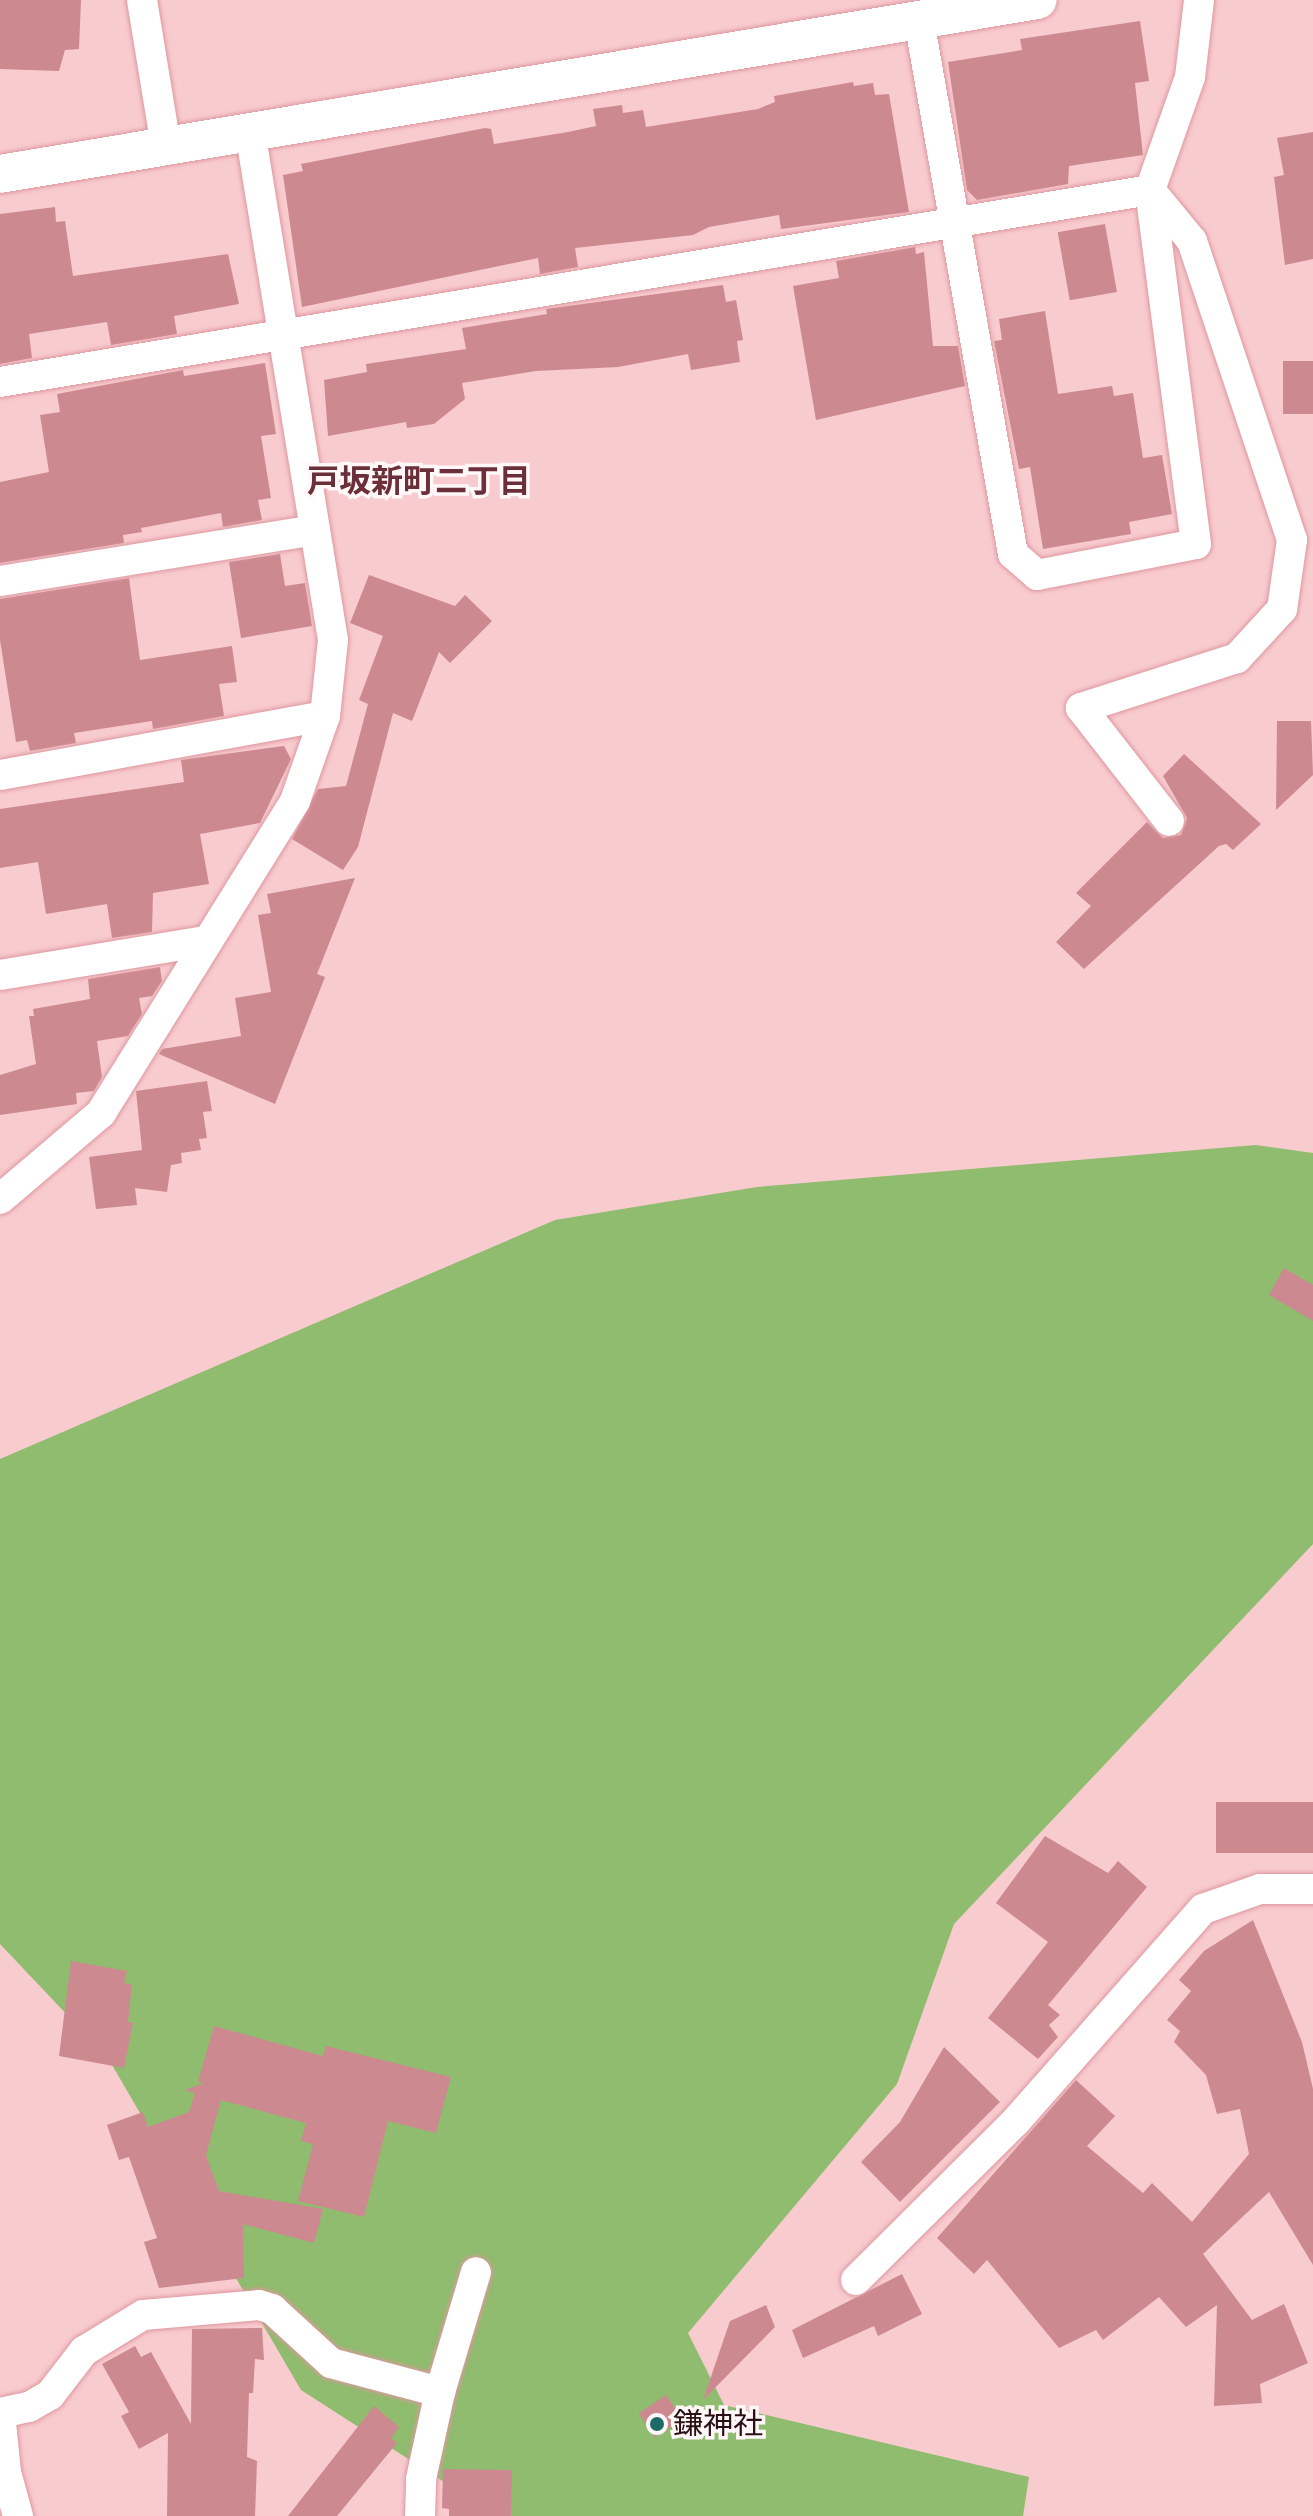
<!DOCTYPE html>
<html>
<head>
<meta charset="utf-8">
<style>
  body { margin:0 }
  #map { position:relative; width:1313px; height:2516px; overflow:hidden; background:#f8cbcf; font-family:Jost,"Noto Sans JP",sans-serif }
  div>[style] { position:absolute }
  .green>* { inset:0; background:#8fbc6e }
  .building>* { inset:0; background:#cd8990; transform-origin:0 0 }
  .roads { filter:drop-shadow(0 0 2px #de989f) drop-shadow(0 0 2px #de989f) }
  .minor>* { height:30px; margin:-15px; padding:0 15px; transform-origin:15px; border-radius:15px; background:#fff }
  .tertiary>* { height:38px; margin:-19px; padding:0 19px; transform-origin:19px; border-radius:19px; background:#fff }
  .dots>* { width:22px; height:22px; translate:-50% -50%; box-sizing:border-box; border:4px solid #fff7f8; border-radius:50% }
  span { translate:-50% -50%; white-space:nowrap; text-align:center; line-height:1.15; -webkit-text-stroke:7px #fff7f8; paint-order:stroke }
  .poi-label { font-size:30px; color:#2a1014 }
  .left { translate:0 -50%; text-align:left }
  .neighbourhood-label { font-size:32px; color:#6a2f38; font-weight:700 }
</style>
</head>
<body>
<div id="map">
  <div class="green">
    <div style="clip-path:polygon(1255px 1145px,1313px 1153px,1313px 1544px,954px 1924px,897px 2084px,688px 2333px,724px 2405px,1029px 2477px,1023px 2516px,497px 2516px,301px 2390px,108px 2058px,0 1944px,0 1459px,555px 1220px,757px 1187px)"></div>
  </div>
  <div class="building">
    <div style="clip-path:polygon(0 0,81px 0,79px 49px,65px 50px,59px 71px,0 69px)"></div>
    <div style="clip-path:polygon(1140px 21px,1149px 81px,1135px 83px,1143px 155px,1069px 166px,1068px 184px,977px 200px,967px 190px,948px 62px,1022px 50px,1020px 39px)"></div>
    <div style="clip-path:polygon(853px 82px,854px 86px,873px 83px,875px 95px,889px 94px,909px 212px,781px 229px,779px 215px,709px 227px,693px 235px,575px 248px,578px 267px,540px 274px,538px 258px,302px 307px,283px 175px,303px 171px,301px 164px,485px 128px,491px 129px,494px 144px,568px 132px,596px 126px,593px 109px,622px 105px,623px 113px,643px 110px,646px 127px,758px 109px,775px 102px,774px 96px)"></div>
    <div style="clip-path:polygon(1313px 132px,1313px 259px,1285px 265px,1274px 177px,1284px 175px,1277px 138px)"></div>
    <div style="clip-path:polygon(55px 207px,56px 222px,65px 221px,73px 276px,228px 254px,239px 304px,174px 316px,177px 334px,111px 345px,107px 322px,29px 334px,32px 358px,0 364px,0 214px)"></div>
    <div style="left:1105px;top:224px;width:69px;height:48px;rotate:80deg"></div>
    <div style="clip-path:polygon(915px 247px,916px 254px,924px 252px,933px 346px,958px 346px,965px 386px,816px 420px,793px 286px,839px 278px,836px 261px)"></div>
    <div style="clip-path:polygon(723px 285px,726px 302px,736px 300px,743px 340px,737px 341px,740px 362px,691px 370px,688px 354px,618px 367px,536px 371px,462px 383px,465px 399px,434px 424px,407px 428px,406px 422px,328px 436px,324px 380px,367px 372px,366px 364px,466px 349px,462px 328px,547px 314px,546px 309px)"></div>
    <div style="clip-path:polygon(1045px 311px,1058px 394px,1112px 386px,1114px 396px,1133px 393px,1143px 458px,1162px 455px,1172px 514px,1129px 522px,1131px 534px,1043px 549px,1030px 467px,1019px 469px,994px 341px,1002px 340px,999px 319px)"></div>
    <div style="left:1283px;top:361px;width:30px;height:53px"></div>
    <div style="clip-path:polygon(265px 363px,276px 434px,261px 436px,271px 498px,258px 500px,262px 520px,223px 527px,221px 513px,141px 528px,142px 532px,123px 535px,124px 543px,0 563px,0 482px,49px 472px,40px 415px,60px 412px,57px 394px,183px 370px,184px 376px)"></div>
    <div style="clip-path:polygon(280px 554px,285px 586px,305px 583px,312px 626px,241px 638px,229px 562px)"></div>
    <div style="clip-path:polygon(369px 575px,455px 606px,465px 595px,492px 621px,450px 663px,439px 652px,412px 721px,393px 713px,358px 847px,343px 870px,292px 839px,318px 789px,346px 786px,368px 704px,359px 700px,383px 636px,350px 623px)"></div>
    <div style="clip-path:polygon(129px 578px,140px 660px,232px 646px,237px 682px,219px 684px,224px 716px,153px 729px,152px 721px,74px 733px,76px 743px,30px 751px,27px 740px,16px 742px,0 640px,0 599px)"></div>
    <div style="clip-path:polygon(1277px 721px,1311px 721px,1313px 775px,1276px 810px)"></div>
    <div style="clip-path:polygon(284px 746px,291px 759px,260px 823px,200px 834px,209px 884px,153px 893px,152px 932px,112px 938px,107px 904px,46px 914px,38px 862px,0 868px,0 809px,184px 782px,181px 760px)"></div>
    <div style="clip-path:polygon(1184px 754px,1261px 824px,1233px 850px,1226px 844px,1219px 846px,1084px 969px,1056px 942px,1091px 906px,1076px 893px,1147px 822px,1163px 838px,1181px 835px,1187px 818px,1163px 776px)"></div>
    <div style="clip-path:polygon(355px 878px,317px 974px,325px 977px,275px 1104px,159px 1054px,162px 1049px,241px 1036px,235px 998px,271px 992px,258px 915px,271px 913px,267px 894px)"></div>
    <div style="clip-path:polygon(160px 967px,162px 981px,152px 996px,139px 998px,142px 1014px,128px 1036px,97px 1041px,102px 1077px,94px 1091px,76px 1093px,77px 1104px,0 1115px,0 1075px,36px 1064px,29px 1016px,34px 1016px,33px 1009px,90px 999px,88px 979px)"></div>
    <div style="clip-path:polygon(207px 1081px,212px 1111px,203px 1112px,207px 1138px,199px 1139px,201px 1150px,181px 1153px,182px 1163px,171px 1165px,167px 1192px,135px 1188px,137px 1205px,96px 1209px,89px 1157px,142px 1150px,136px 1091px)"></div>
    <div style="clip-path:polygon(1284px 1268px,1313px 1285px,1313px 1321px,1269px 1295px)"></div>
    <div style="left:1313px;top:1802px;width:51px;height:97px;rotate:90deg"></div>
    <div style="clip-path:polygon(1045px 1836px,1108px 1873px,1118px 1861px,1147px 1887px,1048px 2005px,1060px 2015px,1049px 2025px,1058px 2037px,1038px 2059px,988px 2018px,1048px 1942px,996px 1903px)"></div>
    <div style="clip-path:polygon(1253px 1920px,1302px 2042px,1313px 2089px,1313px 2265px,1269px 2192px,1203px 2254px,1252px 2320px,1284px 2304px,1308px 2363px,1260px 2384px,1262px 2403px,1214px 2406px,1217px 2305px,1186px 2327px,1159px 2297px,1103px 2340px,1096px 2330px,1059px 2348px,987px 2260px,974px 2274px,937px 2238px,1076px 2080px,1115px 2116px,1087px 2146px,1143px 2193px,1152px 2183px,1192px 2222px,1249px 2154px,1240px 2109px,1217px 2114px,1206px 2075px,1174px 2042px,1180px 2031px,1167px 2020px,1191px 1991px,1179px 1980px,1204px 1951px)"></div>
    <div style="clip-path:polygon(71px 1961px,127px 1971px,124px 1983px,132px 1984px,128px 2022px,133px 2023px,124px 2068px,59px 2056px)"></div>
    <div style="clip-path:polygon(214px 2026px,323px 2056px,326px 2046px,451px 2077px,436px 2133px,388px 2121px,364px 2217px,298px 2201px,313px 2144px,301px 2141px,306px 2123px,221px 2100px,206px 2155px,219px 2191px,323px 2209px,314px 2243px,243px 2224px,244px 2278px,159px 2288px,144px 2242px,157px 2238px,129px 2157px,119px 2160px,107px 2125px,143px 2112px,148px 2127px,189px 2112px,195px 2093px,185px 2090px,204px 2083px,198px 2082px)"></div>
    <div style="clip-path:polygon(944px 2047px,1000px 2102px,900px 2202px,861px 2162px,900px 2122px)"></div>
    <div style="clip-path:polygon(902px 2274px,922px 2314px,878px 2336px,874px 2326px,803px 2358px,792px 2330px)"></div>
    <div style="clip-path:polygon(766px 2305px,775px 2327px,703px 2400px,730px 2321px)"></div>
    <div style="clip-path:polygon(262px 2328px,264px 2360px,255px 2359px,253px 2393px,249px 2393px,247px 2457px,257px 2461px,255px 2516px,167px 2516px,168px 2433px,139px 2449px,121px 2416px,129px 2412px,102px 2364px,135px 2346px,141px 2357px,151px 2352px,191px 2424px,192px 2329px)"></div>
    <div style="left:666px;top:2395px;width:29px;height:33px;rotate:56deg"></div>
    <div style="clip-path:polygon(374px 2406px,399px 2427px,391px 2438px,397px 2443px,337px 2516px,288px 2516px)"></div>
    <div style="clip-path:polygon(443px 2469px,512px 2470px,511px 2516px,449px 2516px,449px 2509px,442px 2508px)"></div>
  </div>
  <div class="roads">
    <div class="minor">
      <div style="left:142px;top:0;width:148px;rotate:80.7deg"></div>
      <div style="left:919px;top:20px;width:542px;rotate:80.02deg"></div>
      <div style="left:1013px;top:554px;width:32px;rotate:41deg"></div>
      <div style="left:1037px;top:575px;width:162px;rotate:-11deg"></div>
      <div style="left:1196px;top:544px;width:357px;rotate:-97.4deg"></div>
      <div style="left:1150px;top:190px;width:66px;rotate:50.5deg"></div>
      <div style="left:1192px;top:241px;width:315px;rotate:71.5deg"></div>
      <div style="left:1292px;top:540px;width:70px;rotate:98.2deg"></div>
      <div style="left:1282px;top:609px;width:67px;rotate:132.6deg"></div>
      <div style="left:1237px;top:658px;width:164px;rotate:162.2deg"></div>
      <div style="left:1081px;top:708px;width:143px;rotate:52.1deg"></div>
      <div style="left:0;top:382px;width:1166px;rotate:-9.48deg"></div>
      <div style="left:1150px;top:190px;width:120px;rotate:-70.5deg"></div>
      <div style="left:1190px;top:77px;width:78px;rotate:-83.3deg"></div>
      <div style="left:0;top:581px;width:319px;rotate:-9.2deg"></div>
      <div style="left:0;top:775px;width:330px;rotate:-10.3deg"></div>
      <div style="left:0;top:975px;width:208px;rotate:-9.4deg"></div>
      <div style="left:0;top:1199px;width:133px;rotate:-40.4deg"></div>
      <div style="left:101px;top:1113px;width:367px;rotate:-58.1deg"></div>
      <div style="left:295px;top:801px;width:90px;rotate:-70.6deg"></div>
      <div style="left:325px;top:716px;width:76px;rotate:-84deg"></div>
      <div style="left:333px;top:640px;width:516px;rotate:-99.26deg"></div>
      <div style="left:856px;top:2280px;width:226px;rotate:-44.8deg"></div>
      <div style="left:1016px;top:2121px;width:283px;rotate:-48.6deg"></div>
      <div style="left:1203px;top:1909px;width:60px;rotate:-19.3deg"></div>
      <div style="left:1260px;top:1889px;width:53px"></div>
      <div style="left:18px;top:2516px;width:46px;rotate:-105.3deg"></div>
      <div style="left:6px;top:2472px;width:59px;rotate:-95.8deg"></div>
      <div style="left:0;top:2413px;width:30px;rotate:-12deg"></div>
      <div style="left:29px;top:2407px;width:24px;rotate:-30deg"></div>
      <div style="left:50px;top:2395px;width:56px;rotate:-52.3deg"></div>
      <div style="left:84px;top:2351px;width:69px;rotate:-31.4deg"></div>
      <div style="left:143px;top:2315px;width:116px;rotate:-4.9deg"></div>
      <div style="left:259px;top:2305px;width:14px;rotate:17deg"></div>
      <div style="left:272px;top:2309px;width:80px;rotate:42.5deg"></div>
      <div style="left:331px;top:2363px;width:113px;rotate:14.9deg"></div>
      <div style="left:420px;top:2516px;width:37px;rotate:-88deg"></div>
      <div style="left:421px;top:2479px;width:89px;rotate:-77.7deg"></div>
      <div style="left:440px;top:2392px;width:125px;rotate:-73.3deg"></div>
    </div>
    <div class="tertiary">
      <div style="left:0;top:174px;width:1052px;rotate:-9.52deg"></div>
    </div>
  </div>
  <div class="dots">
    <div style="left:657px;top:2424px;background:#1d6a68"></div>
  </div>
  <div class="poi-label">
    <span class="left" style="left:673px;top:2424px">鎌神社</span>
  </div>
  <div class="neighbourhood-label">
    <span style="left:419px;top:481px">戸坂新町二丁目</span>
  </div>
</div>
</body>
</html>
